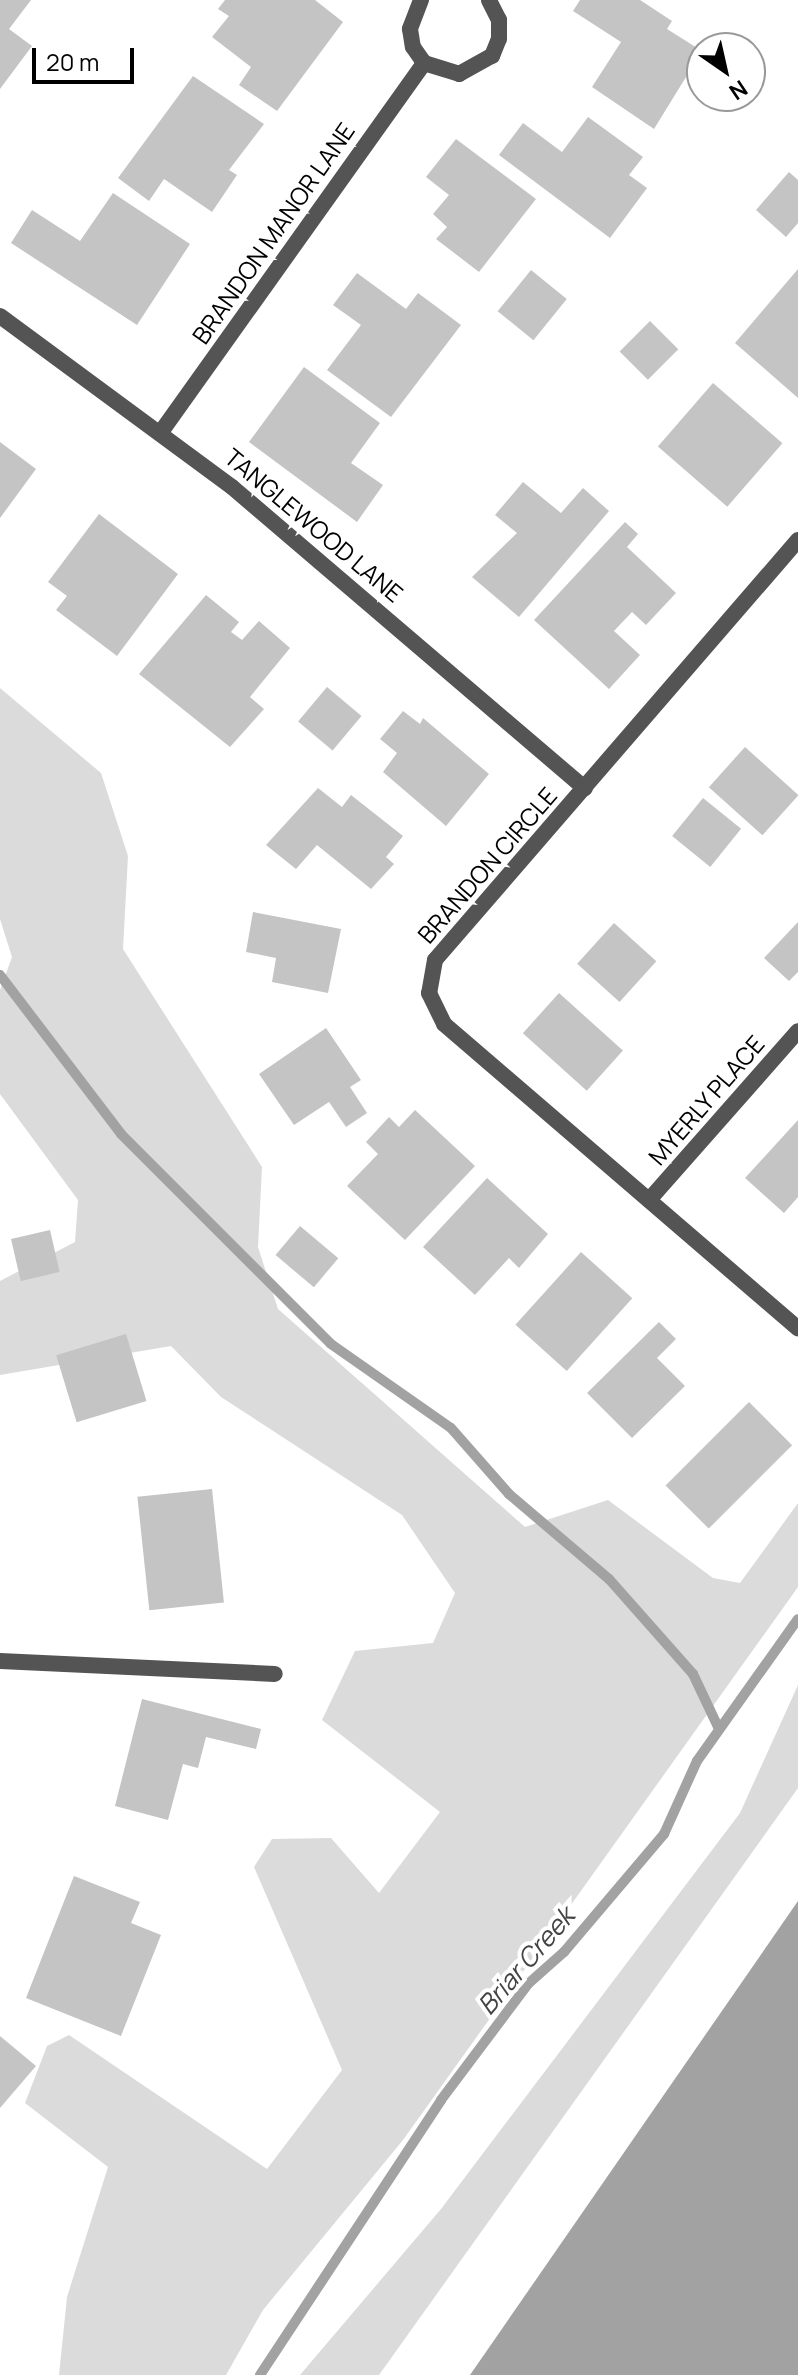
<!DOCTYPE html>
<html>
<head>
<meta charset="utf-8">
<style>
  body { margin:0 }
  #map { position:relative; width:798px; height:2375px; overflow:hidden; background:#fff; font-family:Manrope,sans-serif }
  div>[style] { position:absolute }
  .green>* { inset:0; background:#dbdbdb }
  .water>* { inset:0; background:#a2a2a2 }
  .stream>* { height:10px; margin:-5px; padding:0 5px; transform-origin:5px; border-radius:5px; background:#a2a2a2 }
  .building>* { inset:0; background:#c4c4c4; transform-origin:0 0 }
  .service>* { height:16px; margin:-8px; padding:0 8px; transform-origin:8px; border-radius:8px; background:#545454 }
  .minor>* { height:16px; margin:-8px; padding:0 8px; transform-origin:8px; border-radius:8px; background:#545454 }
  span { translate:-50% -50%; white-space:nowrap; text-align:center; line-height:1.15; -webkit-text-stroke:8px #fff; paint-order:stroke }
  .street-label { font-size:24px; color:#000 }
  .water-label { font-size:26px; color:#434343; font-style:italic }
  .north { position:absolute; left:686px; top:32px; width:80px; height:80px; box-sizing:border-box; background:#fff; border:2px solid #999; border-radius:50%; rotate:146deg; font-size:22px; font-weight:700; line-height:32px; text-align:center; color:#000 }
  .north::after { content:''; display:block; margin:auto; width:28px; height:36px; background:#000; clip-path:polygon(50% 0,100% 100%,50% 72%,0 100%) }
  .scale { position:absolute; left:32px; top:48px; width:102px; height:36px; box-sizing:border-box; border:4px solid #000; border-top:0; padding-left:10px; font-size:24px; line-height:28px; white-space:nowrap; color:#000; -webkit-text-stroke:6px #fff; paint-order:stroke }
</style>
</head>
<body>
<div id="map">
  <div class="green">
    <div style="clip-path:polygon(0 688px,101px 773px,128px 856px,123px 949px,262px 1167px,258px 1247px,278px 1309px,525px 1527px,608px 1500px,713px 1578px,740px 1583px,798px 1503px,798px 1587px,403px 2140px,263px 2310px,226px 2375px,59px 2375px,67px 2297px,108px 2167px,25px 2103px,47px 2046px,69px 2035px,267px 2169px,342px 2070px,254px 1867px,272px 1839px,331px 1838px,379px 1893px,440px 1812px,322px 1720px,355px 1651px,433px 1643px,455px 1593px,402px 1515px,221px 1397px,171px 1346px,0 1375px,0 1281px,75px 1242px,78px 1200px,0 1094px,0 990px,12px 957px,0 919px)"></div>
    <div style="clip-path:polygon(798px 1685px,798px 1788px,379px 2375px,300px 2375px,441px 2209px,740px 1813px)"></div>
  </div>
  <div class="water">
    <div style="clip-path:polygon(798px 1901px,798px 2375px,470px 2375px)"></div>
  </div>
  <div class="stream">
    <div style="left:0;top:975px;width:200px;rotate:52.7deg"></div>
    <div style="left:121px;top:1134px;width:297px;rotate:45deg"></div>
    <div style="left:331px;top:1344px;width:146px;rotate:35deg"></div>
    <div style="left:451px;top:1428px;width:88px;rotate:48.7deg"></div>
    <div style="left:509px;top:1494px;width:131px;rotate:40.4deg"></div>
    <div style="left:609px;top:1579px;width:127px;rotate:48.5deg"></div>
    <div style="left:693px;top:1674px;width:61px;rotate:64.7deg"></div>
    <div style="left:260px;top:2375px;width:329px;rotate:-56.6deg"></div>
    <div style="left:441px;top:2100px;width:146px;rotate:-53.1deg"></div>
    <div style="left:529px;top:1983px;width:47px;rotate:-41.5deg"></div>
    <div style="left:564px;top:1952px;width:155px;rotate:-49.7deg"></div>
    <div style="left:664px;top:1834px;width:80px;rotate:-65.7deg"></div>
    <div style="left:697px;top:1761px;width:174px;rotate:-54.6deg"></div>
  </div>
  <div class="building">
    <div style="clip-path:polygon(0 0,31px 0,9px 29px,32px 46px,0 89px)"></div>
    <div style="clip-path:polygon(225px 0,315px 0,343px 22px,277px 111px,239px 85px,251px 67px,212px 37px,229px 16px,218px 9px)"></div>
    <div style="clip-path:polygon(580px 0,640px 0,672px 21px,667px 29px,702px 51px,654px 129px,592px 87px,621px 42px,573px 11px)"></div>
    <div style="clip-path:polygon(193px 76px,264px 124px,229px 170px,237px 175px,212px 212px,164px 179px,149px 201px,118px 178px)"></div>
    <div style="clip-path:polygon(588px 117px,643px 157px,629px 175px,647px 188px,610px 238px,499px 155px,523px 123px,562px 152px)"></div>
    <div style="clip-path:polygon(456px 139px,536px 199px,479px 272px,436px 239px,447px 227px,433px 214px,449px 195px,426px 177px)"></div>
    <div style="clip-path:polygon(789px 172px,798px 180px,798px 223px,786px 237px,756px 210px)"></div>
    <div style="clip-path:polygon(113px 193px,190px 244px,137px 325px,11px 243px,32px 210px,80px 241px)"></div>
    <div style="clip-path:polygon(798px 269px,798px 398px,735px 343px)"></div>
    <div style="left:531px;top:270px;width:46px;height:53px;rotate:39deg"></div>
    <div style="clip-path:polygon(357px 273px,406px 309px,418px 293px,461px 325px,391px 417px,327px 370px,361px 325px,333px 305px)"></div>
    <div style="left:650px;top:321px;width:40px;height:43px;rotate:45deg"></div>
    <div style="clip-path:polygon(304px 367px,380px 423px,351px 463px,383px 485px,357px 522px,249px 442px)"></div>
    <div style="left:713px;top:383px;width:92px;height:84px;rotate:41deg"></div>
    <div style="clip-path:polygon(0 442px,36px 469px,0 518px)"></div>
    <div style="clip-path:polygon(523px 482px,561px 513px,583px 488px,609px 511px,519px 617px,472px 577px,517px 533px,495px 515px)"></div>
    <div style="clip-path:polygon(99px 514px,178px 574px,117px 656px,56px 610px,67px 596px,48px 582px)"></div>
    <div style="clip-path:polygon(625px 522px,638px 534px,627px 547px,676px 593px,646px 625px,632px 612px,614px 631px,640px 655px,609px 689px,534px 620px)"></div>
    <div style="clip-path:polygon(206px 595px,239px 622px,231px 632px,242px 640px,259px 621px,290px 648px,250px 697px,264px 709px,230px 747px,139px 674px)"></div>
    <div style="left:327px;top:687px;width:45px;height:45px;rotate:40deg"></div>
    <div style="clip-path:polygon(403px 711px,420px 724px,423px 718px,489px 774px,446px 826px,383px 772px,397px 753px,380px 739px)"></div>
    <div style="left:745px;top:747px;width:72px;height:54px;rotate:42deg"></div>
    <div style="clip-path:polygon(318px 788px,342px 807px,351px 795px,403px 836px,386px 857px,394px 864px,371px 889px,317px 845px,296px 869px,266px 845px)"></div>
    <div style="left:703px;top:798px;width:49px;height:49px;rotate:39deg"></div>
    <div style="clip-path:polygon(253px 912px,341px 929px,328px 993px,272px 982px,276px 958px,246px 952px)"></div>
    <div style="clip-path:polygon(798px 922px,798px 972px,789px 981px,764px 958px)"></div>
    <div style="left:614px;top:923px;width:57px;height:55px;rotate:42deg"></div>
    <div style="left:559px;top:993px;width:86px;height:54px;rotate:42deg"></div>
    <div style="clip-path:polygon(326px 1028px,361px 1080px,350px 1087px,367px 1113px,346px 1127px,329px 1102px,294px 1125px,259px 1074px)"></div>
    <div style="clip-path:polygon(415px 1110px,475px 1166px,405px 1240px,347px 1186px,378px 1154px,366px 1142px,389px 1117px,399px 1127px)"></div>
    <div style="clip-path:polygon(798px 1120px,798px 1197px,784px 1213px,745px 1178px)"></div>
    <div style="clip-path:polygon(487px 1178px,548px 1234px,519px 1268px,509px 1258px,475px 1295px,423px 1247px)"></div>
    <div style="left:300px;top:1226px;width:50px;height:38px;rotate:40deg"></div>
    <div style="left:50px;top:1230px;width:43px;height:40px;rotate:77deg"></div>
    <div style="left:581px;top:1252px;width:69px;height:98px;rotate:42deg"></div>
    <div style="clip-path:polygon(659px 1322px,676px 1339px,657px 1358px,685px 1386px,632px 1438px,587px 1393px)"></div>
    <div style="left:126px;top:1334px;width:70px;height:73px;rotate:73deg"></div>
    <div style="left:749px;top:1402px;width:61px;height:118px;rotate:45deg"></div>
    <div style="left:212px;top:1489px;width:114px;height:75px;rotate:84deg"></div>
    <div style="clip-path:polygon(142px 1699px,261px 1729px,256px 1749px,206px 1737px,198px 1768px,183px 1764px,168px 1820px,115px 1806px)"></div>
    <div style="clip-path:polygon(74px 1876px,140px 1902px,131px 1923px,161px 1935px,121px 2036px,26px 1998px)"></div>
    <div style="clip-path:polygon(0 2036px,36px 2066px,0 2108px)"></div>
  </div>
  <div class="service">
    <div style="left:0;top:1661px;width:275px;rotate:2.7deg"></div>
  </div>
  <div class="minor">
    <div style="left:421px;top:0;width:31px;rotate:111deg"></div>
    <div style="left:410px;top:29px;width:18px;rotate:81deg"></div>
    <div style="left:413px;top:47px;width:19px;rotate:55deg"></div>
    <div style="left:424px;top:63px;width:37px;rotate:17deg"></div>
    <div style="left:459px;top:74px;width:38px;rotate:-29deg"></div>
    <div style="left:492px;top:56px;width:18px;rotate:-68deg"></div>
    <div style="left:499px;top:39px;width:19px;rotate:-90deg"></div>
    <div style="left:499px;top:20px;width:22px;rotate:-117deg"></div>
    <div style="left:0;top:316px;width:288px;rotate:36.4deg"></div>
    <div style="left:232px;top:487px;width:464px;rotate:40.5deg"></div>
    <div style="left:161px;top:432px;width:453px;rotate:-54.5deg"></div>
    <div style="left:798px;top:540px;width:555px;rotate:130.84deg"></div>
    <div style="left:435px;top:960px;width:34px;rotate:100deg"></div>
    <div style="left:429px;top:993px;width:34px;rotate:64deg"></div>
    <div style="left:444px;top:1024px;width:467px;rotate:40.7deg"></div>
    <div style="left:649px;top:1200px;width:225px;rotate:-48.6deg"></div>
  </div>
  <div class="street-label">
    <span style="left:273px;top:233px;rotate:-55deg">BRANDON MANOR LANE</span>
    <span style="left:314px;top:525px;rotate:40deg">TANGLEWOOD LANE</span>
    <span style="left:487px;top:865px;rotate:-49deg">BRANDON CIRCLE</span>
    <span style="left:706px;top:1100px;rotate:-49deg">MYERLY PLACE</span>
  </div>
  <div class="water-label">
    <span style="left:526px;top:1961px;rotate:-49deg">Briar Creek</span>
  </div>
  <div class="north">N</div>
  <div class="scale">20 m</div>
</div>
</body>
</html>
